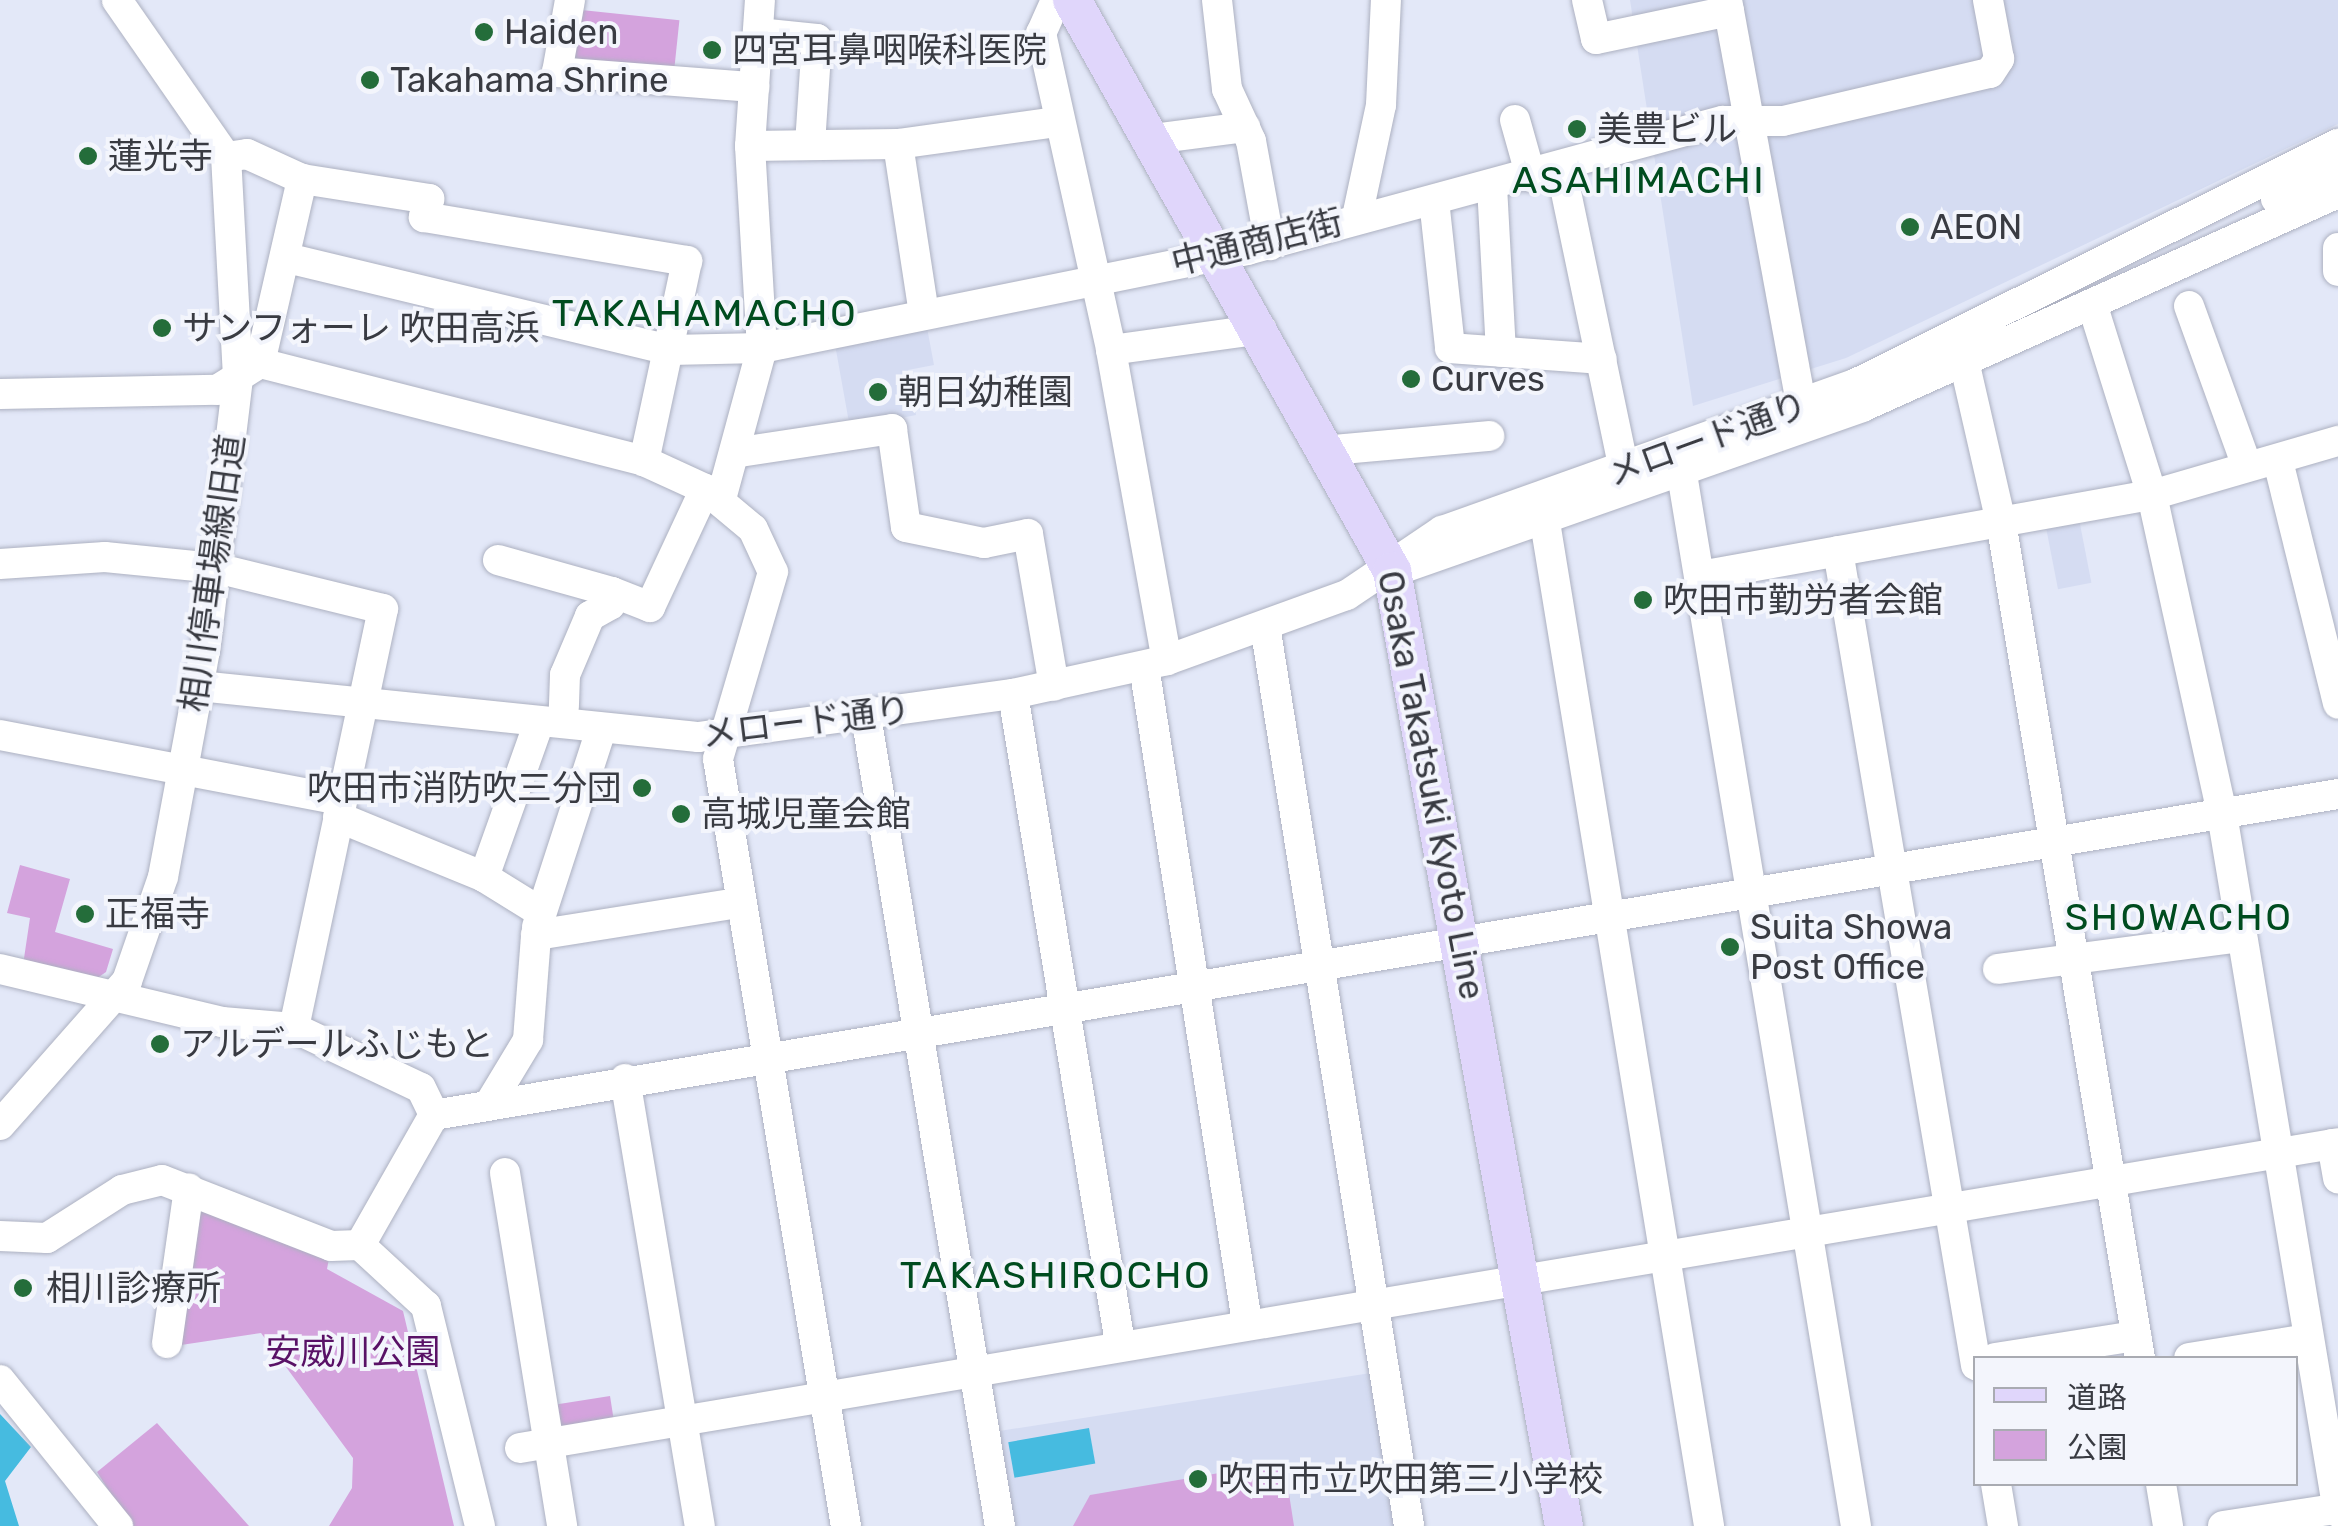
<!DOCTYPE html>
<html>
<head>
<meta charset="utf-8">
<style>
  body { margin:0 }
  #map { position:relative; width:2338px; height:1526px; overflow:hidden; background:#e3e8f8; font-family:Rubik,"Noto Sans JP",sans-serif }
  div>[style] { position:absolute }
  .built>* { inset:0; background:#d5dcf2; transform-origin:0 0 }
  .green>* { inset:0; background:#d4a3dd; transform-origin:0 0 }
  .water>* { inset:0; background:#46bbe0; transform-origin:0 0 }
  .roads { filter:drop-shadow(0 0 2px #adb1c1) drop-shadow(0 0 2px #adb1c1) }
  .minor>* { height:30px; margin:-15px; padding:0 15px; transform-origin:15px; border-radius:15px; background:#fff }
  .major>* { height:38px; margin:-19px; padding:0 19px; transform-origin:19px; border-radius:19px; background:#e0d6fb }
  .dots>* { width:28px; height:28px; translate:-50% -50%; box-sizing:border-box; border:5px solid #f3f5fc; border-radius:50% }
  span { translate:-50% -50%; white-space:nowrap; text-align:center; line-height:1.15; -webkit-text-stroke:8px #f3f5fc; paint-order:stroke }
  .poi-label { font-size:35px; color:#393b42 }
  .left { translate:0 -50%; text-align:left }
  .right { translate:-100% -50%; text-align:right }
  .street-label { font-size:35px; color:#393b42 }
  .park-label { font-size:35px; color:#591166 }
  .neighbourhood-label { font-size:38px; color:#004c1f; letter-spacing:2.5px }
  .legend { position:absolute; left:1973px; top:1356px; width:325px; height:130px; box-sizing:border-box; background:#f3f5fc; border:2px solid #a9abb2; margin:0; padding:12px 18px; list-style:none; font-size:30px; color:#393b42 }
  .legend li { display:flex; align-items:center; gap:20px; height:50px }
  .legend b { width:50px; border:2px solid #a9abb2 }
</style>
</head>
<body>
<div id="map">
  <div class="built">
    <div style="clip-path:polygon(1630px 0,2338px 0,2338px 124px,1846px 358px,1693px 406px)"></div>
    <div style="clip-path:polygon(926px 322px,934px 365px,908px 370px,916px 415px,850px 428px,834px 339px)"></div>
    <div style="left:2079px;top:519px;width:65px;height:34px;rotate:79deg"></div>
    <div style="clip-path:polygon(1377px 1372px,1401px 1526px,1009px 1526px,993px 1432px)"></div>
  </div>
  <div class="green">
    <div style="left:572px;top:9px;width:108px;height:57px;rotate:6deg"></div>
    <div style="clip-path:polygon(20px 865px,70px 879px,55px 932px,113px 949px,106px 972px,93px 981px,23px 965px,30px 918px,7px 913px)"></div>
    <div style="clip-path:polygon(199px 1203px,330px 1253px,327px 1269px,403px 1311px,454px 1526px,329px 1526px,352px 1488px,353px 1458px,261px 1333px,181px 1345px)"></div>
    <div style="left:610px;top:1396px;width:24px;height:53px;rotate:81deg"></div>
    <div style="clip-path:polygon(157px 1423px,249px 1526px,131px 1526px,97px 1472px)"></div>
    <div style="clip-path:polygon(1284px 1462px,1294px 1526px,1073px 1526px,1090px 1495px)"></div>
  </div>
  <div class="water">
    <div style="clip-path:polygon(0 1414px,31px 1447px,5px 1481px,19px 1526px,0 1526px)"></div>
    <div style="left:1089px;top:1428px;width:36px;height:82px;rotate:80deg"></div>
  </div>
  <div class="roads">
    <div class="minor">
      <div style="left:570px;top:0;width:73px;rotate:100.2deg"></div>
      <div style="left:557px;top:72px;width:198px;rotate:4.4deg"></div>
      <div style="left:1056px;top:0;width:36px;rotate:114deg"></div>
      <div style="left:1041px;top:33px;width:325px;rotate:77.5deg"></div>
      <div style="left:1111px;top:350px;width:315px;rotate:79.8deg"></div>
      <div style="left:1217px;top:0;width:90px;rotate:83.6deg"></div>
      <div style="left:1227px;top:89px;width:57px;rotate:65.2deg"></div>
      <div style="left:1251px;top:141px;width:106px;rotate:79.6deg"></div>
      <div style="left:1587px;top:0;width:40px;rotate:77deg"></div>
      <div style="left:1596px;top:39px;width:136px;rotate:-11.9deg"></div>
      <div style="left:1727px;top:0;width:432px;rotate:79.6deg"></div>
      <div style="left:758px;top:33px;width:59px;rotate:5.8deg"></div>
      <div style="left:817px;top:39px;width:106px;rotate:93.8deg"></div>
      <div style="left:1515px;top:120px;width:59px;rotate:74.3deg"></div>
      <div style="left:1153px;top:139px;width:93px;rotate:-7.4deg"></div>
      <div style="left:898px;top:144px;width:171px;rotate:81.3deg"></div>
      <div style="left:750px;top:146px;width:148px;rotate:-0.8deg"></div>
      <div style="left:898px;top:144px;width:161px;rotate:-7.9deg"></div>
      <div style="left:226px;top:157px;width:21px;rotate:-8deg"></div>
      <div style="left:247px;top:154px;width:60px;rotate:24.4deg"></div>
      <div style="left:302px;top:179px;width:129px;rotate:8.9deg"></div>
      <div style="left:429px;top:199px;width:19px;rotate:106deg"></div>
      <div style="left:424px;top:217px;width:267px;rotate:9.5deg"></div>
      <div style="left:687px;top:261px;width:205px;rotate:102.1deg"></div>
      <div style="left:1561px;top:168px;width:309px;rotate:78.2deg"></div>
      <div style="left:1492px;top:186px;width:166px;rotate:86.9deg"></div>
      <div style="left:2276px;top:199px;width:68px;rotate:-25.1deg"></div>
      <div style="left:1434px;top:200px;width:149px;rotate:83.8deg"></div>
      <div style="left:1450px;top:348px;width:152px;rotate:4.1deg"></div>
      <div style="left:1357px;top:217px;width:115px;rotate:-77.9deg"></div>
      <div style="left:1381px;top:105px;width:105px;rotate:-87.3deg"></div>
      <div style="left:2338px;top:248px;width:23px;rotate:90deg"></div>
      <div style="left:291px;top:259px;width:390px;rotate:13.5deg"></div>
      <div style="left:670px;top:350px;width:92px;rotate:-1.2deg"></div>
      <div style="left:762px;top:348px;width:495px;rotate:-11.4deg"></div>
      <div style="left:1247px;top:250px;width:493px;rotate:-15.2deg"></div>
      <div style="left:1723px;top:121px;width:60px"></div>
      <div style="left:1783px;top:121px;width:212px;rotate:-13.1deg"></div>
      <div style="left:1990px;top:73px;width:17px;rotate:-57deg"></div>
      <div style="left:1999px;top:59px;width:60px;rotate:-100.6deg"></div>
      <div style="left:2189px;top:306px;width:170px;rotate:70.1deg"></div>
      <div style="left:2094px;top:310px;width:194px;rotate:72.6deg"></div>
      <div style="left:2152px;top:495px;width:327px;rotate:77.6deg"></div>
      <div style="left:2222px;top:814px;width:708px;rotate:80.56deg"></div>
      <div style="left:1111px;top:350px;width:152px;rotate:-7.9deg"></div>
      <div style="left:1964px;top:361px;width:165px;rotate:77.1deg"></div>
      <div style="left:2001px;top:522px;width:847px;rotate:80.56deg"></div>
      <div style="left:260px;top:363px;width:396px;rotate:14.3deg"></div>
      <div style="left:644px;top:461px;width:67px;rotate:24.7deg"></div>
      <div style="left:705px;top:489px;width:62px;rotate:39.8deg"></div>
      <div style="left:753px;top:529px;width:47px;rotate:65.1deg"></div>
      <div style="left:773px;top:572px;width:195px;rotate:106.4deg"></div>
      <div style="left:718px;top:759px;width:778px;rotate:80.53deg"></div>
      <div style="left:0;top:394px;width:217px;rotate:-1.1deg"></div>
      <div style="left:217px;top:390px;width:51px;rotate:-32.1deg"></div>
      <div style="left:260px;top:363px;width:189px;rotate:-77.1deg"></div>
      <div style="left:1332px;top:450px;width:158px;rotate:-5.1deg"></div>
      <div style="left:740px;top:452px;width:154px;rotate:-8.6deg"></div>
      <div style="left:892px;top:429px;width:99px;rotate:81.9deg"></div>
      <div style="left:906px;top:527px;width:80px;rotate:11.6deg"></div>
      <div style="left:984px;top:543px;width:45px;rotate:-11.6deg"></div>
      <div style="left:1028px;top:534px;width:154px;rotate:80.3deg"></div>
      <div style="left:2278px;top:461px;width:250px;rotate:76.1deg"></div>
      <div style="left:1682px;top:474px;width:1066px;rotate:80.61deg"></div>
      <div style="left:721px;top:499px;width:156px;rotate:-74.8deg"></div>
      <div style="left:762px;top:348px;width:202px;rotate:-93.4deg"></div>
      <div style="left:750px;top:146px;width:146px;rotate:-86.1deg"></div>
      <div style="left:1545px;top:522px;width:1017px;rotate:80.72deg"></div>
      <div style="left:1838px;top:551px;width:826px;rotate:80.38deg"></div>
      <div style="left:498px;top:560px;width:118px;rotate:15.7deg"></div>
      <div style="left:612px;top:592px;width:13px;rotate:99deg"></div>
      <div style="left:610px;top:605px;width:23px;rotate:151deg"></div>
      <div style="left:590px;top:616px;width:64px;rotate:113deg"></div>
      <div style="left:565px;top:675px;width:32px;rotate:92deg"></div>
      <div style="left:0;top:564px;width:105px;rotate:-3.8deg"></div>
      <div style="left:105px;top:557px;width:112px;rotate:5.7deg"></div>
      <div style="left:216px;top:568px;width:172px;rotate:13.8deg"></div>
      <div style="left:383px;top:609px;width:428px;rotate:102deg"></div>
      <div style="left:1400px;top:569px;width:490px;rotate:-19.3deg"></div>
      <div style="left:1862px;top:407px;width:522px;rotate:-24.21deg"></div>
      <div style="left:1700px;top:576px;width:459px;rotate:-10.2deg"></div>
      <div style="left:2152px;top:495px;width:194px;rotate:-16.2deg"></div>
      <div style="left:612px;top:592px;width:41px;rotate:21.5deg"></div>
      <div style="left:650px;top:607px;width:130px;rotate:-65deg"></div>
      <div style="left:1266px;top:632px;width:905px;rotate:80.91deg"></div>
      <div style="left:1144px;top:666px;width:664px;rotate:81.08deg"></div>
      <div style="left:199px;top:686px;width:502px;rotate:5.84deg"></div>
      <div style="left:698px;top:737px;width:318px;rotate:-7.8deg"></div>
      <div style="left:1013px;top:694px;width:158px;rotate:-12.4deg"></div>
      <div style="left:1167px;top:660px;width:191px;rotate:-19.9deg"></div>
      <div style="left:1347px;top:595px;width:115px;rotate:-34deg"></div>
      <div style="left:1442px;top:531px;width:436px;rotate:-19.6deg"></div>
      <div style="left:1853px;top:385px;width:542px;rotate:-26.42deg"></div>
      <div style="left:1013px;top:694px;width:658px;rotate:80.64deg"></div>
      <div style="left:866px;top:716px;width:821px;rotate:80.61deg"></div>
      <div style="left:0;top:735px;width:346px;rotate:10.8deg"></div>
      <div style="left:338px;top:817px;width:158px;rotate:22.3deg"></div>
      <div style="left:484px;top:877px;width:65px;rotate:31.7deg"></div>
      <div style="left:484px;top:877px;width:161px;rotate:-70.4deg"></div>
      <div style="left:537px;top:927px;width:204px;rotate:-72deg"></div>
      <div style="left:0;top:969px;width:228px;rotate:13.4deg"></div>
      <div style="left:222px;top:1022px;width:72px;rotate:4.8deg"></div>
      <div style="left:294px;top:1028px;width:140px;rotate:25.3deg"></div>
      <div style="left:421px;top:1088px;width:30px;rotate:64deg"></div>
      <div style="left:1998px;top:969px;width:246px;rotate:-7.5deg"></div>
      <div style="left:625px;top:1079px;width:453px;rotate:80.5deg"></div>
      <div style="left:490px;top:1103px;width:74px;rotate:-58.9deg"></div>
      <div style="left:528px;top:1040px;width:105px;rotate:-85.6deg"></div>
      <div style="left:536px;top:935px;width:206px;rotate:-9deg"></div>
      <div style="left:0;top:1125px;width:192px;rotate:-48.6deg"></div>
      <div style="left:127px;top:981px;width:110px;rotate:-70.9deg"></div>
      <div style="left:163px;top:877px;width:230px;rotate:-79.5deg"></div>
      <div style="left:205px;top:651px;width:276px;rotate:-83.1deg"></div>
      <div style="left:238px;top:377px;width:220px;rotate:-93.1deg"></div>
      <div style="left:226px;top:157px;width:191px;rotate:-124.8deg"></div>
      <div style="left:2332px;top:1144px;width:35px;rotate:80deg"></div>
      <div style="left:505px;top:1173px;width:358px;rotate:80.8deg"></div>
      <div style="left:0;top:1236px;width:47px;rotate:2.4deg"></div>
      <div style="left:47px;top:1238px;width:89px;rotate:-32.6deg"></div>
      <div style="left:122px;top:1190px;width:41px;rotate:-14deg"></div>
      <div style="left:162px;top:1180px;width:181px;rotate:21.3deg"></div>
      <div style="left:331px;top:1246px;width:29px;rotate:-2deg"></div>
      <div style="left:167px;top:1343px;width:156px;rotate:-81.9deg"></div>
      <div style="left:1995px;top:1358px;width:143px;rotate:-8.9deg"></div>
      <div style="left:2189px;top:1358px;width:120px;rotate:-9.1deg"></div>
      <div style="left:0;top:1380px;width:188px;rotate:51.1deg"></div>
      <div style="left:520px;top:1448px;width:1843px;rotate:-9.52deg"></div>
      <div style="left:1996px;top:1484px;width:43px;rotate:80.5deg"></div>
      <div style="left:2161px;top:1484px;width:43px;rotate:80.5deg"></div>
      <div style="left:480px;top:1526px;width:227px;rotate:-103.8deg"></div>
      <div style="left:426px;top:1306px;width:90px;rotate:-137.3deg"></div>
      <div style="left:360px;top:1245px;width:150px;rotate:-60.4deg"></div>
      <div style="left:434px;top:1115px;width:1931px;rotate:-9.57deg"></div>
      <div style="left:2223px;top:1526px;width:112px;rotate:-8.7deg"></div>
    </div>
    <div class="major">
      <div style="left:1072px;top:0;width:655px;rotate:60.73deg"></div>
      <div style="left:1392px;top:571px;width:970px;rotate:79.79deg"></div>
    </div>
  </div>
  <div class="dots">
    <div style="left:484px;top:32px;background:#246d3a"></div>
    <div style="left:712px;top:50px;background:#246d3a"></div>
    <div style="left:370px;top:80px;background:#246d3a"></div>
    <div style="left:1577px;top:129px;background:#246d3a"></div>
    <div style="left:88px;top:156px;background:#246d3a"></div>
    <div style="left:1910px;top:227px;background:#246d3a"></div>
    <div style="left:162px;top:328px;background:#246d3a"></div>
    <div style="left:1411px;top:379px;background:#246d3a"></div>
    <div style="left:878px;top:392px;background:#246d3a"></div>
    <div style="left:1643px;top:600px;background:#246d3a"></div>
    <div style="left:642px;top:788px;background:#246d3a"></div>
    <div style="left:681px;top:814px;background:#246d3a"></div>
    <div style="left:85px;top:914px;background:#246d3a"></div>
    <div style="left:1730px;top:947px;background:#246d3a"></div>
    <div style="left:160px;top:1044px;background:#246d3a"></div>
    <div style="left:23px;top:1288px;background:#246d3a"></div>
    <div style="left:1198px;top:1479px;background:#246d3a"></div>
  </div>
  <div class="poi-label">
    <span class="left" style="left:504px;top:32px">Haiden</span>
    <span class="left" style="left:732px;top:50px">四宮耳鼻咽喉科医院</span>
    <span class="left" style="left:390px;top:80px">Takahama Shrine</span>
    <span class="left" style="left:1597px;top:129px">美豊ビル</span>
    <span class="left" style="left:108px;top:156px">蓮光寺</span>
    <span class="left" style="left:1930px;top:227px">AEON</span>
    <span class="left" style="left:182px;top:328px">サンフォーレ 吹田高浜</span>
    <span class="left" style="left:1431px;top:379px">Curves</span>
    <span class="left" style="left:898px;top:392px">朝日幼稚園</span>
    <span class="left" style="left:1663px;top:600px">吹田市勤労者会館</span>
    <span class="right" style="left:622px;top:788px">吹田市消防吹三分団</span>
    <span class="left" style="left:701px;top:814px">高城児童会館</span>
    <span class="left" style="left:105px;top:914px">正福寺</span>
    <span class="left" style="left:1750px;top:947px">Suita Showa<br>Post Office</span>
    <span class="left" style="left:180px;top:1044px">アルデールふじもと</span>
    <span class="left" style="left:46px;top:1288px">相川診療所</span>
    <span class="left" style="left:1218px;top:1479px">吹田市立吹田第三小学校</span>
  </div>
  <div class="street-label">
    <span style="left:1257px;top:242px;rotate:-14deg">中通商店街</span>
    <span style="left:1707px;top:439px;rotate:-20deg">メロード通り</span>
    <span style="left:212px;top:573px;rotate:-82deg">相川停車場線旧道</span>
    <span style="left:806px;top:722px;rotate:-7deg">メロード通り</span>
    <span style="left:1431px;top:785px;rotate:79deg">Osaka Takatsuki Kyoto Line</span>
  </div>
  <div class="park-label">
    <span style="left:353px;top:1352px">安威川公園</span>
  </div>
  <div class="neighbourhood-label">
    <span style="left:1639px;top:181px">ASAHIMACHI</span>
    <span style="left:705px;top:314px">TAKAHAMACHO</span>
    <span style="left:2179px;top:918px">SHOWACHO</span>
    <span style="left:1056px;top:1276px">TAKASHIROCHO</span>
  </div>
  <ul class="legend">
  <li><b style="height:12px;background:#e0d6fb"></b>道路</li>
  <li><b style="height:28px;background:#d4a3dd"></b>公園</li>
  </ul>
</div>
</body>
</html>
